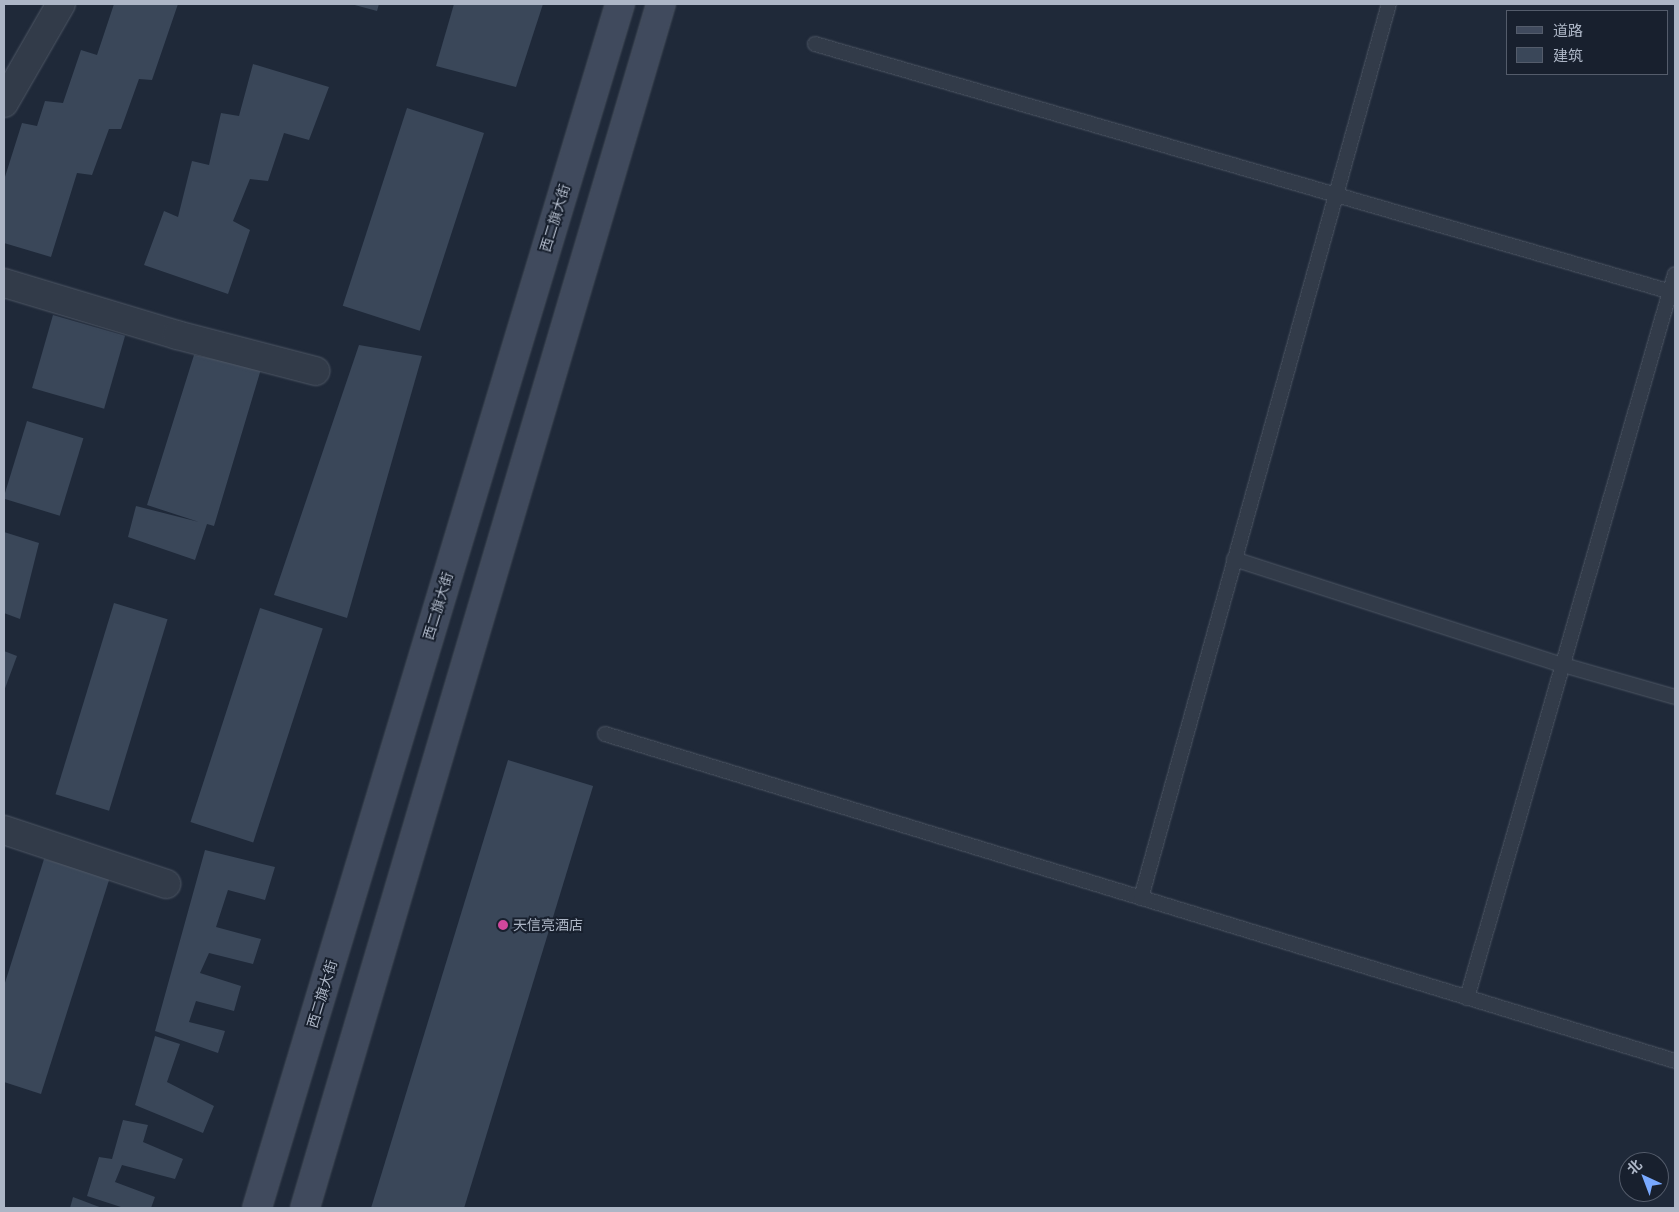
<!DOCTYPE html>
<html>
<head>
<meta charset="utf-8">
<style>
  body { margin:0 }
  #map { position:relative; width:1679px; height:1212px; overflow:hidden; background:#1f2939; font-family:Quicksand,"Noto Sans SC",sans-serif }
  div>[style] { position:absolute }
  .building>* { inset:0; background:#3a4759; transform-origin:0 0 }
  .roads { filter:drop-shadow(0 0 1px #4d5664) drop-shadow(0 0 1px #4d5664) }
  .lane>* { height:14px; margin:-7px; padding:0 7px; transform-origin:7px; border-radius:7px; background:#323b49 }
  .street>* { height:28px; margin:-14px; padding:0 14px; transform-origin:14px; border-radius:14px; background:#323b49 }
  .secondary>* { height:28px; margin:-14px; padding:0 14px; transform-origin:14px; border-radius:14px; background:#404a5d }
  .dots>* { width:14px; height:14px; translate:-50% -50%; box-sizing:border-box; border:2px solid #18202e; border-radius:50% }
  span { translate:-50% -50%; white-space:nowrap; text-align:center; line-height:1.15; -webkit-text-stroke:4px #18202e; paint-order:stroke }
  .street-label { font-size:14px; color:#adb6c6 }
  .poi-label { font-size:14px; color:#adb6c6 }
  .left { translate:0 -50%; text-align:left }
  .frame { position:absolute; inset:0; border:5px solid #adb6c6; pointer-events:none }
  .legend { position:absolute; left:1506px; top:10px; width:162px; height:65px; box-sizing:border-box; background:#18202e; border:1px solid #545c6b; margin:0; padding:6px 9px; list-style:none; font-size:15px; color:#adb6c6 }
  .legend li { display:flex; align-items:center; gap:10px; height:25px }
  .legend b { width:25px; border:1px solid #545c6b }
  .north { position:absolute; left:1619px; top:1152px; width:50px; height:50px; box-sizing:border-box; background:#18202e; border:1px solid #545c6b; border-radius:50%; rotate:317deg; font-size:14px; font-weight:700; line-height:20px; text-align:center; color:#adb6c6 }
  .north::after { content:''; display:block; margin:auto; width:18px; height:22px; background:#79a9ff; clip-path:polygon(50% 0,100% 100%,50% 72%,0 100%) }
</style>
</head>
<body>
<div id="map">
  <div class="building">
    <div style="clip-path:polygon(114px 4px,178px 4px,152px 80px,139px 79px,121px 129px,109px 129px,92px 175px,77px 173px,51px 257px,4px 243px,4px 180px,22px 123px,37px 126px,45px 101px,63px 103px,81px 50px,97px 55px)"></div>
    <div style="clip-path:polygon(351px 4px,379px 4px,377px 11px)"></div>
    <div style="clip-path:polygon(454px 4px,543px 4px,516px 87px,436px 66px)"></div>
    <div style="clip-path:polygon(253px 64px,329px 87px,309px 140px,284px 133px,268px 181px,250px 179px,233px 221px,250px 230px,228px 294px,144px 265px,164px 211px,178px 217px,192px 161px,209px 165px,221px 113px,239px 116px)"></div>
    <div style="left:407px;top:108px;width:81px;height:208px;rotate:18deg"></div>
    <div style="left:53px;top:315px;width:75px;height:76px;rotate:16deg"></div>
    <div style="clip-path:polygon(359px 345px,422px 356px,347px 618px,274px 595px)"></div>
    <div style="clip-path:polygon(194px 355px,261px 369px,214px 526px,207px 524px,195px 560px,128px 537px,136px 506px,199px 522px,147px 505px)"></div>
    <div style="left:27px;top:421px;width:59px;height:81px;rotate:17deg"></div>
    <div style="clip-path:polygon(4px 532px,39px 543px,20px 619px,4px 613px)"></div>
    <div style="left:114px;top:603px;width:56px;height:200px;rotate:17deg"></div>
    <div style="left:260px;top:608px;width:66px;height:225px;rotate:18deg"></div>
    <div style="clip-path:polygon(4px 651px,17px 656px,4px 691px)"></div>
    <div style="left:508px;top:760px;width:89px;height:469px;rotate:17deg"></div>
    <div style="clip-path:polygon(205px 850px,275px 867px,265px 900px,228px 890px,216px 927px,261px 939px,253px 964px,209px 953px,200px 973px,241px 986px,234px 1011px,196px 1001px,189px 1022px,225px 1031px,218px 1053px,155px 1031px)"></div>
    <div style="clip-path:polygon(44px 859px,110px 877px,41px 1094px,4px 1082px,4px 986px)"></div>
    <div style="clip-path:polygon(155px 1036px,180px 1044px,167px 1082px,214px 1106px,203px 1133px,135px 1105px)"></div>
    <div style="clip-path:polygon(123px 1120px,148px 1125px,143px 1142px,183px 1159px,175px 1179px,122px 1165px,115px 1182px,155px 1197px,151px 1208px,124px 1208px,87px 1196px,99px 1157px,112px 1159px)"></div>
    <div style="clip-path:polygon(73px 1197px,102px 1208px,70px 1208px)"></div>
  </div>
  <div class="roads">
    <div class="lane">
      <div style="left:815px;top:44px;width:895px;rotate:16.15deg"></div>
      <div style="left:1234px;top:559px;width:346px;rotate:17.9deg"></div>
      <div style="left:1563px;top:665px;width:116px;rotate:15.9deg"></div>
      <div style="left:605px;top:734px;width:1119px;rotate:16.99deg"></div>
      <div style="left:1141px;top:898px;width:928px;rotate:-74.5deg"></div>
      <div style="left:1467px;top:998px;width:753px;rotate:-73.97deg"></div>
    </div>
    <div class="street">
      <div style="left:4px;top:103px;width:114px;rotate:-60.1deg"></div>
      <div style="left:4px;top:283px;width:181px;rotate:16.7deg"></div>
      <div style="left:177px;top:335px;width:143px;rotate:14.6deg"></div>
      <div style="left:4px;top:830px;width:171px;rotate:18.4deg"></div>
    </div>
    <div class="secondary">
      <div style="left:257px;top:1208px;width:1258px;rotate:-73.22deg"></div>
      <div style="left:305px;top:1208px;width:1256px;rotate:-73.53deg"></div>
    </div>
  </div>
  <div class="dots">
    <div style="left:503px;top:925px;background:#d1479c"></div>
  </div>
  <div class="street-label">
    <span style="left:555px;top:218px;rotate:-73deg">西二旗大街</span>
    <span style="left:438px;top:606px;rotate:-73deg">西二旗大街</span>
    <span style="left:322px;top:994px;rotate:-73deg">西二旗大街</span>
  </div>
  <div class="poi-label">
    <span class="left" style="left:513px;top:925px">天信亮酒店</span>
  </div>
  <div class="frame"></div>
  <ul class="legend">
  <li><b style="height:6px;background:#404a5d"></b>道路</li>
  <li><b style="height:14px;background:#3a4759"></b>建筑</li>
  </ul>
  <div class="north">北</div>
</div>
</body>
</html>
